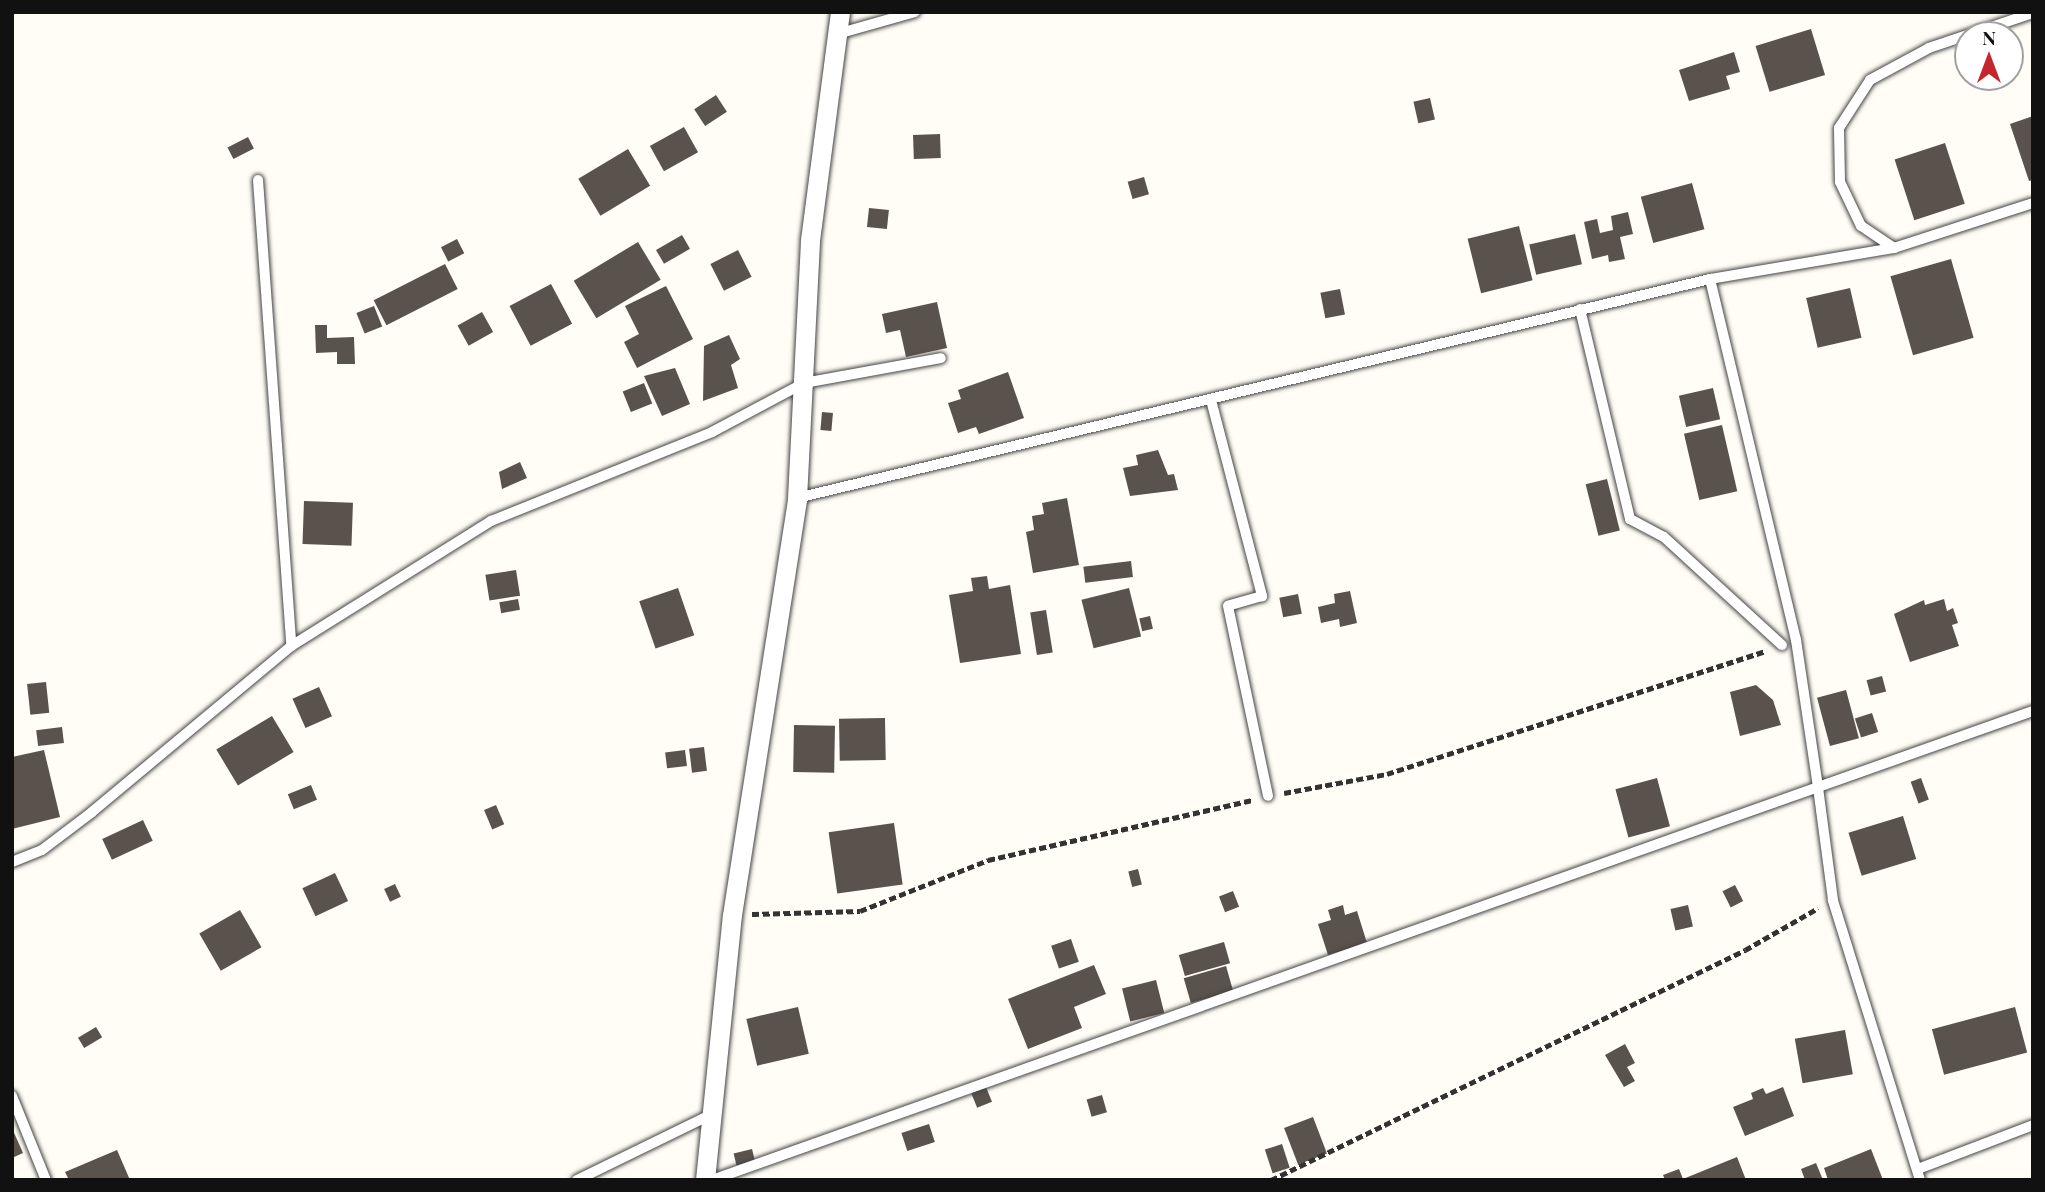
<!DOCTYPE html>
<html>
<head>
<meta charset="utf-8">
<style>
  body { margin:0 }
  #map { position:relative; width:2045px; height:1192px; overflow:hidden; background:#fffdf5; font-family:"Playfair Display",serif }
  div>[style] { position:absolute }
  .building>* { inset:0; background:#5a524d; transform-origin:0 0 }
  .path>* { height:4.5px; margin-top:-2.25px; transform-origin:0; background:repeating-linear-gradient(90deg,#333 0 7px,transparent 0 10.5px) }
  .roads { filter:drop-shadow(0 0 2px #444) drop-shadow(0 0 2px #444) }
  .lane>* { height:10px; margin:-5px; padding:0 5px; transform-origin:5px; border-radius:5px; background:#fff }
  .street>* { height:19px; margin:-9.5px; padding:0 9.5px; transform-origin:9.5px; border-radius:9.5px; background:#fff }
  span { translate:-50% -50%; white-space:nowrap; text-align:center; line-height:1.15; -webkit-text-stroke:7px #fff; paint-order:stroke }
  .frame { position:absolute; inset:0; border:14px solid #111; pointer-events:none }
  .north { position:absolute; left:1954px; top:21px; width:70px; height:70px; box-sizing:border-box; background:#fff; border:2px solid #a0a0a0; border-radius:50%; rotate:0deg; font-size:19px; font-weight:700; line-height:28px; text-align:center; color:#111 }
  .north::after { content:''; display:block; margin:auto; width:24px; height:32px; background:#c4262e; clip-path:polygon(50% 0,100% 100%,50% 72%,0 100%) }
</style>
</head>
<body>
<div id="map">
  <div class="building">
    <div style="left:1811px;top:29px;width:48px;height:58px;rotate:73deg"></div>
    <div style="clip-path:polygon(1734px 52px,1740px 72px,1726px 76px,1730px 89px,1689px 101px,1679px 70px)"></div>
    <div style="left:716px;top:95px;width:20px;height:26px;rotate:57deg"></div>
    <div style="left:1430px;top:98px;width:22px;height:17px;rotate:77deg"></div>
    <div style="clip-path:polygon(2033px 116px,2033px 180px,2029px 181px,2010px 124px)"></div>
    <div style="left:684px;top:127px;width:29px;height:39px;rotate:61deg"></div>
    <div style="left:940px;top:134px;width:24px;height:27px;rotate:88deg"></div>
    <div style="left:248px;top:137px;width:13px;height:23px;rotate:63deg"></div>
    <div style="left:1945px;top:143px;width:64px;height:53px;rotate:72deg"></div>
    <div style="left:628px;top:149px;width:43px;height:58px;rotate:59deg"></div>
    <div style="left:1144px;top:177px;width:18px;height:17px;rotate:74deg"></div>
    <div style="left:1692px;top:183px;width:48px;height:53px;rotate:75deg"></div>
    <div style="left:869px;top:208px;width:20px;height:19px;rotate:6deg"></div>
    <div style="clip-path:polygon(1628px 212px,1633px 234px,1620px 237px,1625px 259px,1609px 262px,1608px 255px,1592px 259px,1584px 222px,1597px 219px,1600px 233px,1613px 230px,1611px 216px)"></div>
    <div style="left:1519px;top:226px;width:56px;height:53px;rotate:76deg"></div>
    <div style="left:1575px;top:234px;width:31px;height:47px;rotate:77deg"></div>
    <div style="left:682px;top:235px;width:16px;height:30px;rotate:60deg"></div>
    <div style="left:457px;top:239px;width:16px;height:18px;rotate:63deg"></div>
    <div style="left:638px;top:242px;width:44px;height:75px;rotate:59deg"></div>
    <div style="left:738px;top:250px;width:30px;height:31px;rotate:63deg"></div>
    <div style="left:1951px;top:259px;width:82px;height:63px;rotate:74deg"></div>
    <div style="left:445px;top:264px;width:28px;height:80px;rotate:63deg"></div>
    <div style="left:551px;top:284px;width:45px;height:47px;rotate:62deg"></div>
    <div style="clip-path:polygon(666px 286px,693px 339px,637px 368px,624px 342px,639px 334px,625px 306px)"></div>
    <div style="left:1850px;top:288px;width:51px;height:45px;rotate:77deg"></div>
    <div style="left:1340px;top:289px;width:26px;height:20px;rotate:79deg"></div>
    <div style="clip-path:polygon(937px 302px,947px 348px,906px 357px,900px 330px,886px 333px,882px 314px)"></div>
    <div style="left:374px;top:306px;width:22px;height:19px;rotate:68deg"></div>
    <div style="left:482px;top:312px;width:23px;height:28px;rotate:61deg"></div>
    <div style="clip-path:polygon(315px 325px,327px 325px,327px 338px,354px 337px,355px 364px,337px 364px,337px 352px,316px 353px)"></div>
    <div style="clip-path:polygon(729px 335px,740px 359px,731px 365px,738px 388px,703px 401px,704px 346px)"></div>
    <div style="clip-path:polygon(675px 368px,690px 404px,662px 416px,644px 376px)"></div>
    <div style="clip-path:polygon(1008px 372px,1024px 418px,979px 434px,976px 427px,958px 433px,948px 403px,961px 399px,958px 390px)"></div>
    <div style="left:644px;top:383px;width:22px;height:23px;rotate:68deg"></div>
    <div style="left:1713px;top:388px;width:32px;height:35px;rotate:77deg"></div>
    <div style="left:822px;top:412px;width:11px;height:18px;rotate:5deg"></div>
    <div style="left:1722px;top:425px;width:68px;height:39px;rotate:77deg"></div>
    <div style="clip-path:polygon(1158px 450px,1168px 475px,1174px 474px,1178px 490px,1130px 496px,1123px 468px,1138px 465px,1136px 455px)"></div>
    <div style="clip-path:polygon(520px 462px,527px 478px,502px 489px,499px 472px)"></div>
    <div style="left:1607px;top:479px;width:53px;height:22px;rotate:76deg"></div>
    <div style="clip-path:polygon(1067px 498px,1079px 565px,1033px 573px,1026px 532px,1034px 530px,1032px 516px,1044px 514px,1042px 503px)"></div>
    <div style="left:304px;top:501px;width:49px;height:43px;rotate:2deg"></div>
    <div style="left:1131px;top:561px;width:16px;height:48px;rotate:83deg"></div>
    <div style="left:516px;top:570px;width:26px;height:31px;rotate:81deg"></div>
    <div style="clip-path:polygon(987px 576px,989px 589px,1010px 585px,1021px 654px,960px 663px,949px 595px,973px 591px,971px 578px)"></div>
    <div style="left:678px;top:588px;width:50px;height:41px;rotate:71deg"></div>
    <div style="left:1129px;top:588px;width:50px;height:49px;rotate:76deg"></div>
    <div style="clip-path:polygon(1350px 591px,1357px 623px,1340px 627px,1339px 619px,1321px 623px,1318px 607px,1335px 603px,1334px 594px)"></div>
    <div style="left:1298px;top:594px;width:20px;height:19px;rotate:79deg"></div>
    <div style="left:518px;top:599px;width:11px;height:19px;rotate:80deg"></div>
    <div style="clip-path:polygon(1944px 599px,1947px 611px,1953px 608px,1958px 623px,1952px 625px,1959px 646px,1910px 662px,1894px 614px,1924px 600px,1925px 605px)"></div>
    <div style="left:1046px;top:610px;width:43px;height:16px;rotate:81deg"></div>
    <div style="left:1150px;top:616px;width:13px;height:11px;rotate:77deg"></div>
    <div style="left:1882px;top:676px;width:16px;height:16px;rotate:75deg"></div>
    <div style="left:46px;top:682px;width:31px;height:19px;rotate:84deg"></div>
    <div style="clip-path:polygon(1756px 685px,1773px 700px,1781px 725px,1740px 736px,1730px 692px)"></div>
    <div style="left:319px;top:687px;width:32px;height:29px;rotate:66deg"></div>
    <div style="left:1846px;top:690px;width:50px;height:30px;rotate:75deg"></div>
    <div style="left:1872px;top:713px;width:20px;height:18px;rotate:72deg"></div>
    <div style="left:272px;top:716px;width:42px;height:65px;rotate:59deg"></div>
    <div style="left:885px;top:718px;width:42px;height:46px;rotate:89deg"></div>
    <div style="left:794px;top:725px;width:41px;height:47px;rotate:1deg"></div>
    <div style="left:62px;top:727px;width:16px;height:26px;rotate:83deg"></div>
    <div style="left:704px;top:747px;width:24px;height:15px;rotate:83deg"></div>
    <div style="clip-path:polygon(44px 750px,60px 817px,12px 829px,12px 757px)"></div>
    <div style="left:685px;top:750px;width:16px;height:20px;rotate:83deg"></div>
    <div style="left:1657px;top:778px;width:50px;height:43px;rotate:75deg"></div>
    <div style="left:1921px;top:778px;width:23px;height:11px;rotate:70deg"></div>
    <div style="left:311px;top:785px;width:16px;height:25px;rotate:68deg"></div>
    <div style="left:496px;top:805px;width:21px;height:13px;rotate:67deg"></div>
    <div style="left:1903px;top:816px;width:45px;height:57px;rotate:73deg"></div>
    <div style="left:143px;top:820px;width:23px;height:45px;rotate:65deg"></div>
    <div style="left:894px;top:823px;width:62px;height:66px;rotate:82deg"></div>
    <div style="left:1138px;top:869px;width:16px;height:10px;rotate:76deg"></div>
    <div style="left:335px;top:873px;width:31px;height:36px;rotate:65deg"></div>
    <div style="left:395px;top:884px;width:14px;height:12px;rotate:65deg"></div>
    <div style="left:1735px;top:885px;width:18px;height:14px;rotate:63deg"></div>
    <div style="left:1233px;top:891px;width:17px;height:15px;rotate:69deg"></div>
    <div style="clip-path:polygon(1343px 905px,1345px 915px,1357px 911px,1367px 943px,1328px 955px,1318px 924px,1331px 920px,1328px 910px)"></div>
    <div style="left:1688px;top:905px;width:22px;height:18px;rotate:77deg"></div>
    <div style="left:240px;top:910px;width:43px;height:47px;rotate:60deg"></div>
    <div style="left:1071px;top:939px;width:24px;height:21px;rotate:71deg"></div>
    <div style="left:1224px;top:942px;width:22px;height:47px;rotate:74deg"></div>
    <div style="clip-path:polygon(1094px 965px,1106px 994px,1074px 1007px,1082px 1028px,1028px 1049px,1008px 999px)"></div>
    <div style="left:1226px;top:966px;width:26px;height:44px;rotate:74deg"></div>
    <div style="left:1156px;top:980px;width:34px;height:35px;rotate:76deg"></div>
    <div style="left:798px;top:1007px;width:48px;height:53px;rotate:77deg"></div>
    <div style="left:2015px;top:1007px;width:47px;height:86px;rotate:75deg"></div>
    <div style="left:96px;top:1027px;width:12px;height:21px;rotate:59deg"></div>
    <div style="left:1845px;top:1030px;width:45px;height:51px;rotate:80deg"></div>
    <div style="clip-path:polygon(1625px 1044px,1635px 1063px,1627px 1067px,1635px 1081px,1624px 1087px,1605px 1055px)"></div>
    <div style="left:986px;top:1087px;width:16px;height:16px;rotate:68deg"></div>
    <div style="clip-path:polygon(1783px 1087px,1794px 1116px,1745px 1136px,1733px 1107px,1753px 1099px,1751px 1093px,1763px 1088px,1766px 1094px)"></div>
    <div style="left:1102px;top:1095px;width:18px;height:16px;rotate:74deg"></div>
    <div style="left:1313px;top:1117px;width:39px;height:31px;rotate:69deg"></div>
    <div style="left:929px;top:1124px;width:19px;height:29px;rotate:72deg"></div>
    <div style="clip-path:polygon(12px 1128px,23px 1153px,12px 1158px)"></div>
    <div style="left:1282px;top:1144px;width:25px;height:18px;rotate:72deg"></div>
    <div style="left:752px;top:1149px;width:12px;height:19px;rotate:76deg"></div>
    <div style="clip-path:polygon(1871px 1149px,1883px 1180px,1828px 1180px,1824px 1168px)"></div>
    <div style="clip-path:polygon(117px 1150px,130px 1180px,69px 1180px,65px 1172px)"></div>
    <div style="clip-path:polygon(1737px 1157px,1746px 1180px,1665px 1180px,1663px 1175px,1679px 1169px,1683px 1179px)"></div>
    <div style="clip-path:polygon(1816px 1163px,1823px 1180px,1805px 1180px,1801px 1169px)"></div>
  </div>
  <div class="path">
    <div style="left:1284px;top:793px;width:105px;rotate:-10.5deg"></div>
    <div style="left:1387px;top:774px;width:398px;rotate:-18deg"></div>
    <div style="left:752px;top:914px;width:108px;rotate:-1.6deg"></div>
    <div style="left:860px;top:911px;width:138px;rotate:-21.7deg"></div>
    <div style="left:988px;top:860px;width:271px;rotate:-12.8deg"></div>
    <div style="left:1271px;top:1180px;width:527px;rotate:-25.88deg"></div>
    <div style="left:1745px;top:950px;width:84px;rotate:-29.9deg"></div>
  </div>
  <div class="roads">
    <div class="lane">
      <div style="left:837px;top:34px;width:81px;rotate:-15.8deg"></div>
      <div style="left:258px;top:180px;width:467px;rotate:85.9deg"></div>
      <div style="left:1894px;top:248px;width:40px;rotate:-146deg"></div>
      <div style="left:1861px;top:226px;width:49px;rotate:-115.5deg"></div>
      <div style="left:1840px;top:182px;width:54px;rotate:-91.1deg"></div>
      <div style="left:1839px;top:128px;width:57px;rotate:-57.1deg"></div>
      <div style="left:1870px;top:80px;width:67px;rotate:-28.5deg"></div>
      <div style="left:1929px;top:48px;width:110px;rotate:-18.6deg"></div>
      <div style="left:1580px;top:309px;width:216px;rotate:76.6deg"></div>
      <div style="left:1630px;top:519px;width:38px;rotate:28deg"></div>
      <div style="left:1664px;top:537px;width:160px;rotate:42.5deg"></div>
      <div style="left:1211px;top:400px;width:203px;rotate:75.4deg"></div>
      <div style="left:1262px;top:596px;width:35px;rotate:164deg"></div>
      <div style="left:1228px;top:606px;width:194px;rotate:78.1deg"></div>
      <div style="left:797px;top:498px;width:939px;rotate:-13.49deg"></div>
      <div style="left:1710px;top:279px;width:187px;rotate:-9.6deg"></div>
      <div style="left:1894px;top:248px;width:146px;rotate:-17.9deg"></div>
      <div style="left:12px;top:862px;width:32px;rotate:-22deg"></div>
      <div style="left:42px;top:850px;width:63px;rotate:-37.2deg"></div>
      <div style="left:92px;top:812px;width:259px;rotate:-39.8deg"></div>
      <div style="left:291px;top:646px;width:236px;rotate:-32deg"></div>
      <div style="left:491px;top:521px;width:238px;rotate:-21.9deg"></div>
      <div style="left:712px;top:432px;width:104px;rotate:-28deg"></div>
      <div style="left:804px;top:383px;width:139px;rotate:-10.3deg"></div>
      <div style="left:12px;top:1096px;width:91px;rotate:68deg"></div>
      <div style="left:1918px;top:1169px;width:123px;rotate:-20.9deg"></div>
      <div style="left:577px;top:1180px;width:146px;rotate:-26deg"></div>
      <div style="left:712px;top:1180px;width:1174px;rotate:-19.56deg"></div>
      <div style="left:1818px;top:787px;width:149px;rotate:-98.5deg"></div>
      <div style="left:1796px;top:640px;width:371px;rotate:-103.4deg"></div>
      <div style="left:1920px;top:1180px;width:293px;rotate:-107.3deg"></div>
      <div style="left:1833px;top:900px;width:114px;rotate:-97.6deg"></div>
      <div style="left:1818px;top:787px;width:228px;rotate:-19.5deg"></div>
    </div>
    <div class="street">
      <div style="left:705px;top:1180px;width:266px;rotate:-84.2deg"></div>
      <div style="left:732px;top:915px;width:422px;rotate:-81.1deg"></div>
      <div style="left:797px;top:498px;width:258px;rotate:-87.1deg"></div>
      <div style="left:810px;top:240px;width:230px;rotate:-82.5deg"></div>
    </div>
  </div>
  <div class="frame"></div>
  <div class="north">N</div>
</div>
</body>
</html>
